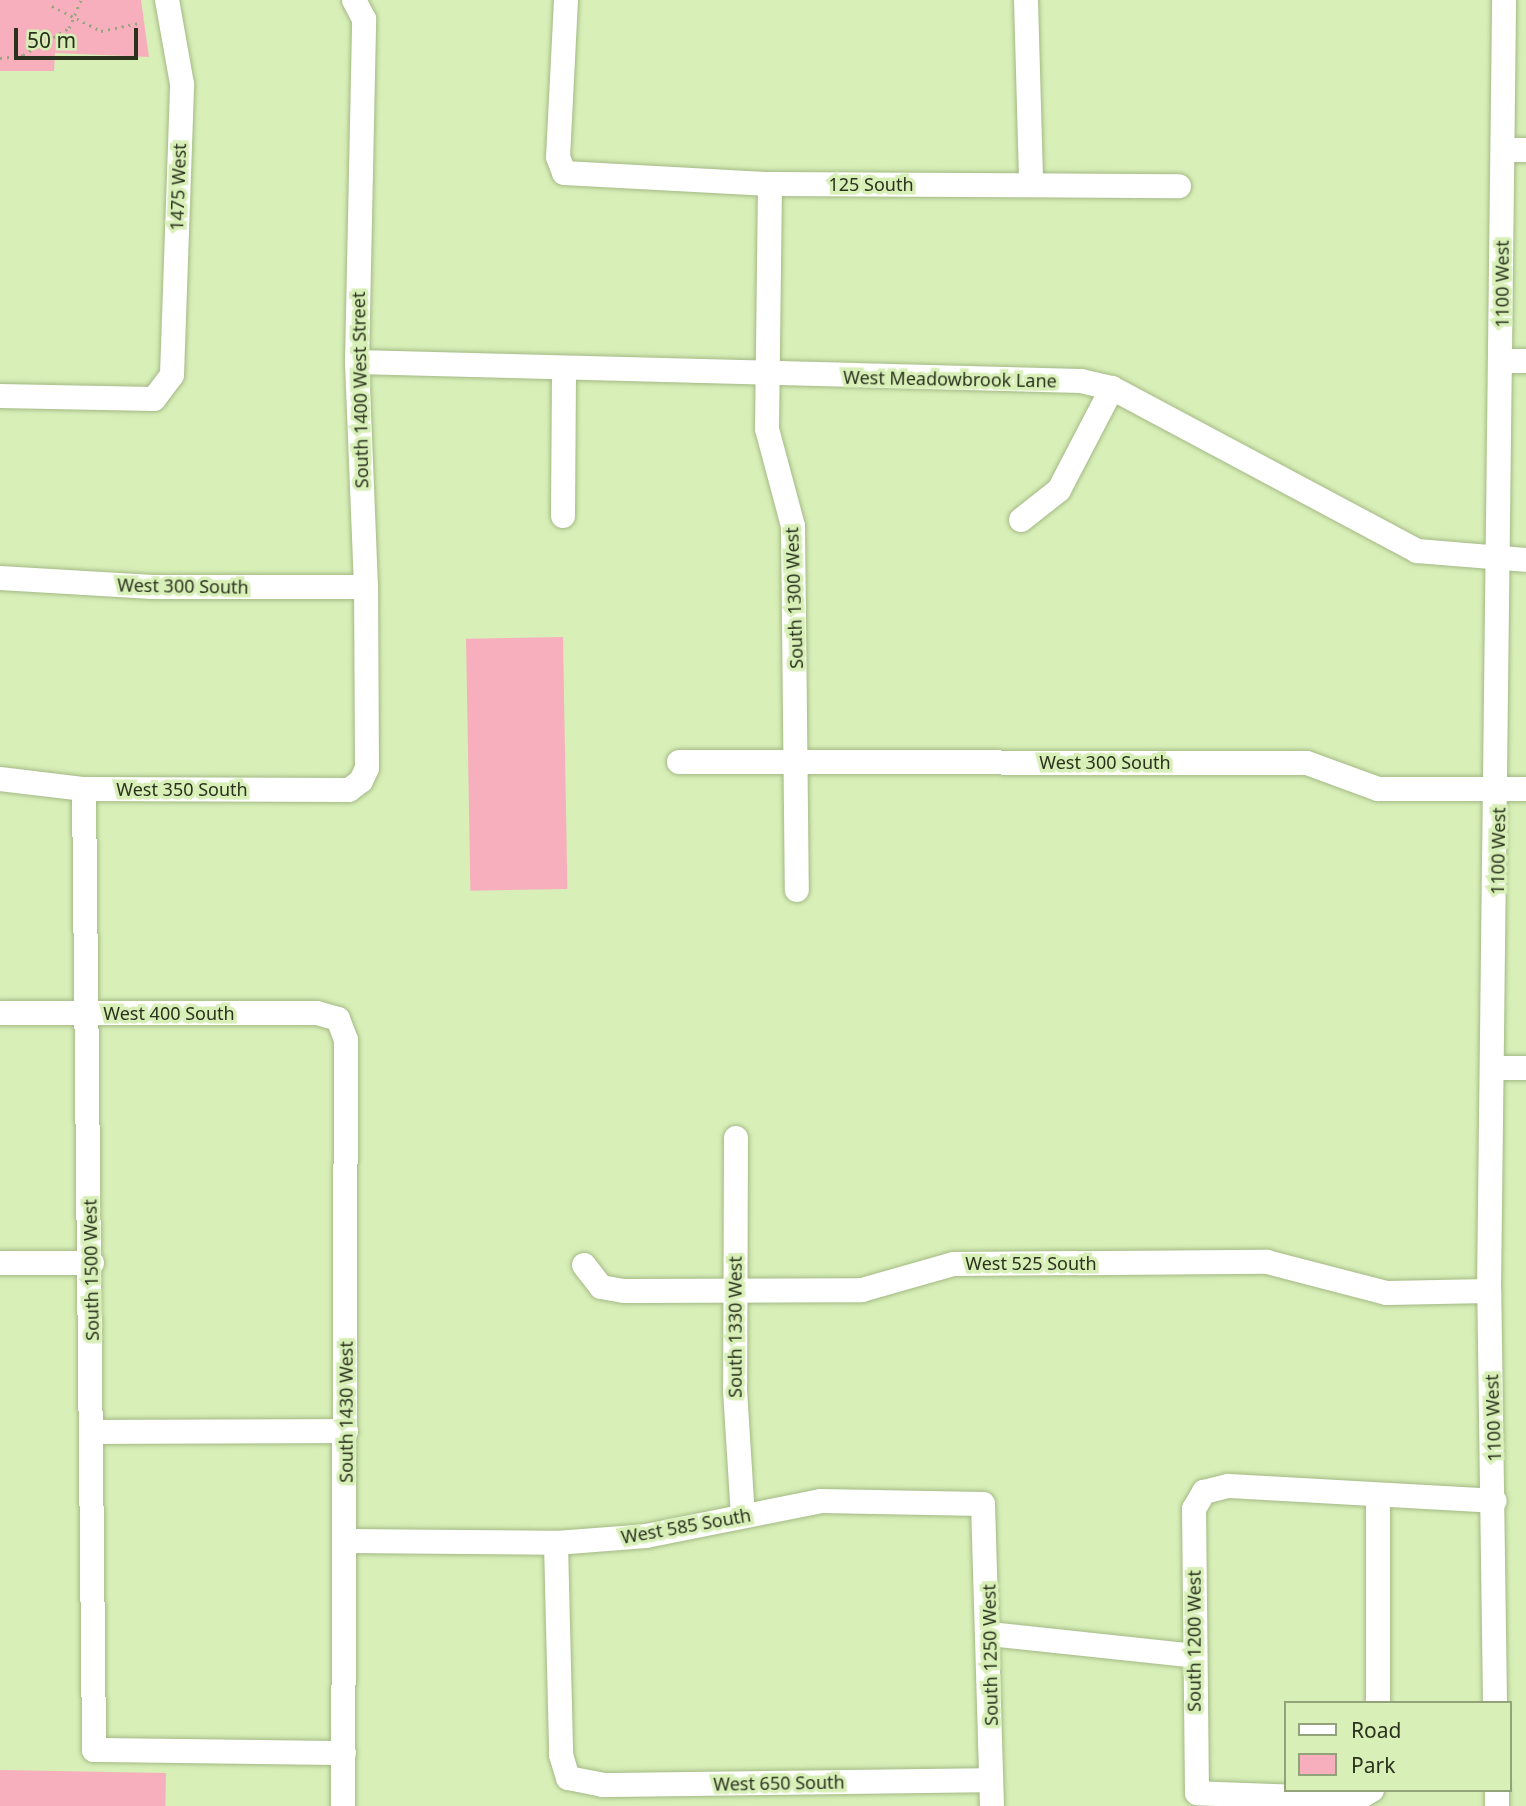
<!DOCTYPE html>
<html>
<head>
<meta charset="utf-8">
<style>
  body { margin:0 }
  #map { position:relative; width:1526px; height:1806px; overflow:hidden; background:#d8efb8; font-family:"Noto Sans",sans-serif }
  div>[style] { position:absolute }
  .green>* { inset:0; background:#f7afbe; transform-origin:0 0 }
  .path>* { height:2.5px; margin-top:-1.25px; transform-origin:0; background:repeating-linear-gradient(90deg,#95a67c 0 2px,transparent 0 7px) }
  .roads { filter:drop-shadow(0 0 2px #a4b985) drop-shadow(0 0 2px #a4b985) }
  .minor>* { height:24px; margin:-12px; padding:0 12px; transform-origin:12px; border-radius:12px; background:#fff }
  span { translate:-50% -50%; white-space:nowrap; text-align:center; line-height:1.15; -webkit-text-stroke:7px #d8efb8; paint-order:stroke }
  .street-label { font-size:18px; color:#2a321d }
  .legend { position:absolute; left:1284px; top:1701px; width:228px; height:91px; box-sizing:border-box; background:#d8efb8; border:2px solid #92a37a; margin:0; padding:9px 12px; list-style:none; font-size:21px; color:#2a321d }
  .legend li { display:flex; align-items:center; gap:14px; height:35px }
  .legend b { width:35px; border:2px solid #92a37a }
  .scale { position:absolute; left:14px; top:28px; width:124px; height:32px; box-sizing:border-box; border:4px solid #2a321d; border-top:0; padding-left:9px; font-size:21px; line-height:24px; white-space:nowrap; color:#2a321d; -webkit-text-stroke:5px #d8efb8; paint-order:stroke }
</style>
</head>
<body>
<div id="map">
  <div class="green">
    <div style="clip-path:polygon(0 0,141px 0,149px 57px,55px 53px,54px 71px,0 71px)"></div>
    <div style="left:563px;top:637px;width:252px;height:97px;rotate:89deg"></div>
    <div style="left:0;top:1770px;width:166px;height:36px;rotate:1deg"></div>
  </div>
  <div class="path">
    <div style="left:52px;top:6px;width:55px;rotate:27deg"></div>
    <div style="left:101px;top:31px;width:40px;rotate:-12deg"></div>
    <div style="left:0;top:58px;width:23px;rotate:-7deg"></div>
    <div style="left:23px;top:55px;width:53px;rotate:-30.4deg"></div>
    <div style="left:69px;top:28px;width:30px;rotate:-67deg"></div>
  </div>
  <div class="roads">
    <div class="minor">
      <div style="left:566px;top:0;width:157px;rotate:92.9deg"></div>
      <div style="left:558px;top:157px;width:17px;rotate:69deg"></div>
      <div style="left:564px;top:173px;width:206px;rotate:3.1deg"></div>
      <div style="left:770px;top:184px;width:409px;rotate:0.3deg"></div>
      <div style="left:1026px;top:0;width:184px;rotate:88.4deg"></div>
      <div style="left:1503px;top:150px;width:23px"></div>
      <div style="left:770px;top:184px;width:245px;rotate:90.7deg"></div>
      <div style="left:767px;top:429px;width:100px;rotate:75deg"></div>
      <div style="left:793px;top:526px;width:364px;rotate:89.4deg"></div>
      <div style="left:1502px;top:361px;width:24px"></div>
      <div style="left:357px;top:362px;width:724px;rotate:1.5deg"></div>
      <div style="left:1081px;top:381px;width:32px;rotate:13deg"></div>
      <div style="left:1112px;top:388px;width:346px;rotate:28.1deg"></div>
      <div style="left:1417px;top:551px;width:109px;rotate:4.7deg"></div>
      <div style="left:0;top:396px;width:154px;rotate:1.1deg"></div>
      <div style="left:154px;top:399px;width:30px;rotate:-53deg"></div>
      <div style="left:172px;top:375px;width:291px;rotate:-88deg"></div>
      <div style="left:182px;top:84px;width:85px;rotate:-100.1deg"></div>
      <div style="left:563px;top:516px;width:145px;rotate:-89.6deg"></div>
      <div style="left:1021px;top:520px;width:48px;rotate:-38.3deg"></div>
      <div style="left:1059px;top:490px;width:115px;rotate:-62.5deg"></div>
      <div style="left:0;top:578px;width:153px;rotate:3.4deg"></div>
      <div style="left:153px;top:587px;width:213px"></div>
      <div style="left:679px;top:762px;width:628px;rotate:0.09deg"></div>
      <div style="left:1307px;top:763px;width:76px;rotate:20.1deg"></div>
      <div style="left:1378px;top:789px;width:148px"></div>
      <div style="left:0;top:779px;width:85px;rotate:6.8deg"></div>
      <div style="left:84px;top:789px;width:265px;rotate:0.2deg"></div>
      <div style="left:349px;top:790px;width:15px;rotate:-37deg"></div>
      <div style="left:361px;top:781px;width:14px;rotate:-65deg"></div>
      <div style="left:367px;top:768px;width:181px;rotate:-90.3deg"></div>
      <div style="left:366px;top:587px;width:225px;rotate:-92.3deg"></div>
      <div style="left:357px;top:362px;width:343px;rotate:-88.8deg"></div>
      <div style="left:364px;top:19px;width:21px;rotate:-118deg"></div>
      <div style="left:84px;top:789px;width:961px;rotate:89.4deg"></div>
      <div style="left:94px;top:1750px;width:250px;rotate:0.7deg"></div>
      <div style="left:0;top:1013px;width:317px"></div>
      <div style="left:317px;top:1013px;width:22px;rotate:16deg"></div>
      <div style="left:338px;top:1019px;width:22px;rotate:69deg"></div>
      <div style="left:346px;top:1040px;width:766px;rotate:90.22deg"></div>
      <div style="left:1496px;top:1068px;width:30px"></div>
      <div style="left:736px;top:1138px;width:252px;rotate:90.2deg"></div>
      <div style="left:735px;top:1390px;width:126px;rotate:86.4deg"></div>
      <div style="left:0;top:1263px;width:92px"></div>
      <div style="left:584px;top:1265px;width:28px;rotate:52deg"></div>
      <div style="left:601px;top:1287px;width:23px;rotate:10deg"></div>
      <div style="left:624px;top:1291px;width:238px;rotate:-0.2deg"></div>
      <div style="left:862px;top:1290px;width:95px;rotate:-15.9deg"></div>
      <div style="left:953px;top:1264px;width:314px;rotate:-0.4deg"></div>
      <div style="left:1267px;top:1262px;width:124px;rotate:14.5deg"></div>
      <div style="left:1387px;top:1293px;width:102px;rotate:-1.1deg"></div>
      <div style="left:93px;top:1432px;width:253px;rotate:-0.2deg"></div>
      <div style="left:346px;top:1541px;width:210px;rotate:0.5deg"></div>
      <div style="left:556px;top:1543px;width:90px;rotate:-4.4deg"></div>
      <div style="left:646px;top:1536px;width:178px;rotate:-11.3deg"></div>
      <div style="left:821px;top:1501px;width:162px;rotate:1.1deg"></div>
      <div style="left:983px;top:1504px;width:302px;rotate:88.3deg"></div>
      <div style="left:556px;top:1543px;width:212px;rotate:88.6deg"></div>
      <div style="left:561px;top:1755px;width:24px;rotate:73deg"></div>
      <div style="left:568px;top:1778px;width:36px;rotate:11deg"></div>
      <div style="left:603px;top:1785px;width:388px;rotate:-0.7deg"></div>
      <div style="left:990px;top:1634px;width:206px;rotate:6.1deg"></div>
      <div style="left:1378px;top:1703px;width:208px;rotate:-90deg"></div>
      <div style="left:1495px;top:1703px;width:412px;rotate:-90.8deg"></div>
      <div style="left:1489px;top:1291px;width:1291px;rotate:-89.33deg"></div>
      <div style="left:1372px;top:1790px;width:17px;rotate:149deg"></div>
      <div style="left:1357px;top:1799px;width:160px;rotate:-177.9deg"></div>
      <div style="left:1197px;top:1793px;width:284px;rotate:-90.6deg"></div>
      <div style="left:1194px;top:1509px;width:20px;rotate:-60deg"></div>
      <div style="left:1204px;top:1492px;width:25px;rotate:-14deg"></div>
      <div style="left:1228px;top:1486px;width:267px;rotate:3.2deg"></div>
      <div style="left:1497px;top:1790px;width:16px;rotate:90deg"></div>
    </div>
  </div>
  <div class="street-label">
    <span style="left:871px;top:184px">125 South</span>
    <span style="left:178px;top:187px;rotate:-88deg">1475 West</span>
    <span style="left:1502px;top:284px;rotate:-90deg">1100 West</span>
    <span style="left:950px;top:379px;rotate:1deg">West Meadowbrook Lane</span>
    <span style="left:360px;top:390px;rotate:-91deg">South 1400 West Street</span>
    <span style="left:183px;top:586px;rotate:1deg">West 300 South</span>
    <span style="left:794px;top:598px;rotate:-92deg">South 1300 West</span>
    <span style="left:1105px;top:762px">West 300 South</span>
    <span style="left:182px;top:789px">West 350 South</span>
    <span style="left:1498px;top:851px;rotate:-89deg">1100 West</span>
    <span style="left:169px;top:1013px">West 400 South</span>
    <span style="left:1031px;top:1263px">West 525 South</span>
    <span style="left:91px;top:1270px;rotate:-91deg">South 1500 West</span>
    <span style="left:735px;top:1327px;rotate:-90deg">South 1330 West</span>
    <span style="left:346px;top:1412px;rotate:-90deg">South 1430 West</span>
    <span style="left:1493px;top:1418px;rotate:-92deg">1100 West</span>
    <span style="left:686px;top:1526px;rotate:-10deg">West 585 South</span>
    <span style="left:1194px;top:1641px;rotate:-90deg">South 1200 West</span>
    <span style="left:990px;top:1655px;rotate:-91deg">South 1250 West</span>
    <span style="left:779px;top:1783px;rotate:-1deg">West 650 South</span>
  </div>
  <ul class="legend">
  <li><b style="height:9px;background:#fff"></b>Road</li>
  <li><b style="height:19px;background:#f7afbe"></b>Park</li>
  </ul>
  <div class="scale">50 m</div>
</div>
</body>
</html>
